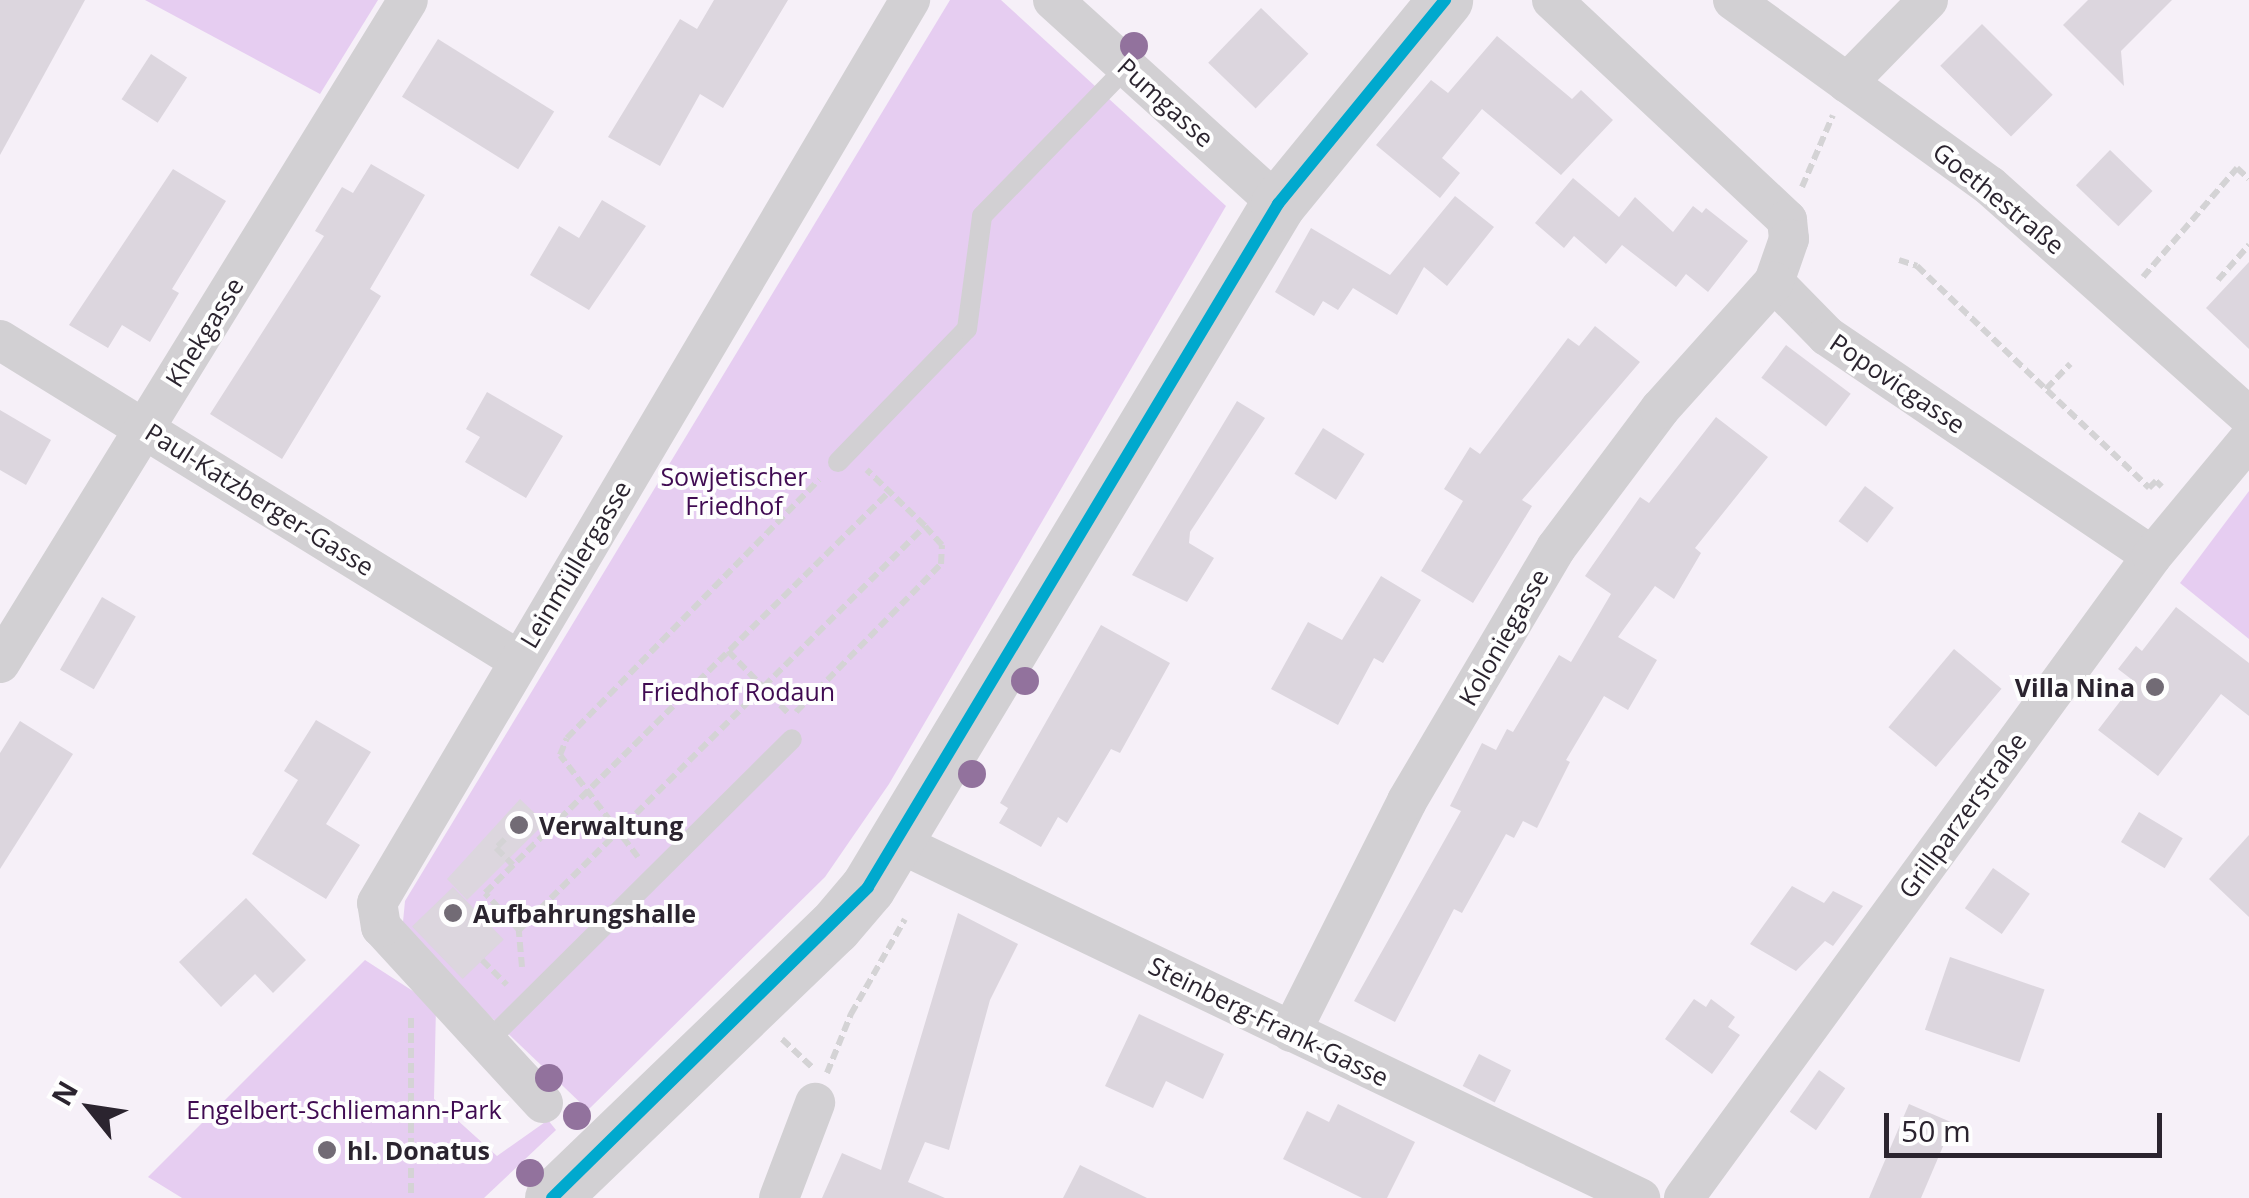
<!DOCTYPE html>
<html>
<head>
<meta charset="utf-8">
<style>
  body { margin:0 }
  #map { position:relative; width:2249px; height:1198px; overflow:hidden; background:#f6f0f8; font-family:"Open Sans",sans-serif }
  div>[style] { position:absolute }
  .green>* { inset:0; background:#e6cdf1 }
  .building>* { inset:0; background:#dcd6de; transform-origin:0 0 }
  .path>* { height:6px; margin-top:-3px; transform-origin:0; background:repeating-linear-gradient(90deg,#d4d3d5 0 10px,transparent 0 15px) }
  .service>* { height:20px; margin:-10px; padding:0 10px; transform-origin:10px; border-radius:10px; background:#d2d0d3 }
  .minor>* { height:40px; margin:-20px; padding:0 20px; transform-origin:20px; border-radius:20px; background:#d2d0d3 }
  .secondary>* { height:55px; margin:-27.5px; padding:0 27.5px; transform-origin:27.5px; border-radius:27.5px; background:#d2d0d3 }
  .bus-1>* { height:12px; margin:-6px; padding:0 6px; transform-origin:6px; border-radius:6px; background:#00a9ce }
  .trees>* { width:28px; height:28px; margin:-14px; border-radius:50%; background:#92729d }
  .dots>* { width:28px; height:28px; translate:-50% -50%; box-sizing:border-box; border:5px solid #fefefe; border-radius:50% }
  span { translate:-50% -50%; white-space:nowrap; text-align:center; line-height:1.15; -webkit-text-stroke:8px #fefefe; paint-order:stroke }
  .street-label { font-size:25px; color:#2b242f }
  .park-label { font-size:25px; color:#400b52 }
  .poi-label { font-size:25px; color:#2b242f; font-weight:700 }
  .right { translate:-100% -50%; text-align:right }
  .left { translate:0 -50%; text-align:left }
  .north { position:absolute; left:40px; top:1058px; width:100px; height:100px; -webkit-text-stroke:8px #fefefe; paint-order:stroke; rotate:300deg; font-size:28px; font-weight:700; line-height:40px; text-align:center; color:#2b242f }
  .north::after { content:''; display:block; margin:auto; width:35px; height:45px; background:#2b242f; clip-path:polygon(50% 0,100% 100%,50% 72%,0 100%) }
  .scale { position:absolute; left:1884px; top:1113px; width:278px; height:45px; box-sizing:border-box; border:5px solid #2b242f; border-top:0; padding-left:12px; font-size:30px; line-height:35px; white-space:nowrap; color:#2b242f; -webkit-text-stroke:8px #fefefe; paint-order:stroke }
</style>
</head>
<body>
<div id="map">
  <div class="green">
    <div style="clip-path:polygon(145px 0,378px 0,320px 94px)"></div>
    <div style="clip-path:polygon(950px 0,1001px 0,1226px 206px,889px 784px,825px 877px,588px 1110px,402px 932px,405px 901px)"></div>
    <div style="clip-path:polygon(2249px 491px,2249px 639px,2180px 583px)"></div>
    <div style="clip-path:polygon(365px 960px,436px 1006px,434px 1099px,497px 1156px,548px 1120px,556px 1130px,484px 1198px,182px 1198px,148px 1177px)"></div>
  </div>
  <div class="building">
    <div style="clip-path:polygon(0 0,85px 0,0 155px)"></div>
    <div style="clip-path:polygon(714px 0,788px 0,723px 108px,700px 94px,660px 166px,608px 137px,680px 19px,697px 29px)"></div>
    <div style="clip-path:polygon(2088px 0,2172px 0,2121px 51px,2124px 86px,2063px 25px)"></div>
    <div style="left:1261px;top:8px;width:66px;height:76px;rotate:44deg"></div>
    <div style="left:1982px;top:24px;width:100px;height:59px;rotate:45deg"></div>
    <div style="clip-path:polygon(1497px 36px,1572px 99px,1581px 90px,1613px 120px,1561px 175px,1482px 109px,1442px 158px,1460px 173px,1440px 198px,1376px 145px,1431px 80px,1448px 93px)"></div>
    <div style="left:438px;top:39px;width:137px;height:68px;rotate:32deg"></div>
    <div style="left:151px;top:54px;width:43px;height:54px;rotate:33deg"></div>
    <div style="left:2110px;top:150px;width:59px;height:49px;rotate:44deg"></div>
    <div style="clip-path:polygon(371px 164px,425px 195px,370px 289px,381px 296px,282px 459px,210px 414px,324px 236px,315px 231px,342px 187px,353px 193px)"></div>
    <div style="clip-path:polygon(173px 169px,226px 201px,172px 289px,179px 293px,150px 342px,122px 325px,108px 348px,69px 325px)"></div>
    <div style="clip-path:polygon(1573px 178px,1619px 217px,1635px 197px,1673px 232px,1693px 206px,1702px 213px,1706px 208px,1748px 241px,1708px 292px,1686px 274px,1676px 287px,1622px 245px,1606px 264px,1574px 236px,1564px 248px,1535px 223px)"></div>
    <div style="clip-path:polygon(1455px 196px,1494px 227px,1447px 286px,1424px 267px,1397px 315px,1353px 288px,1338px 310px,1323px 301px,1314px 316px,1275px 292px,1311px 228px,1390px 275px)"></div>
    <div style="clip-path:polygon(602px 200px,646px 226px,589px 310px,530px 275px,559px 226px,579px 238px)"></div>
    <div style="clip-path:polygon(2249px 262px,2249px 349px,2206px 308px)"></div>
    <div style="clip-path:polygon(1595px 326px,1640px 362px,1522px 500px,1532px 506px,1473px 603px,1421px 571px,1463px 501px,1444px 489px,1470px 447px,1480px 454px,1568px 338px,1579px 346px)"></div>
    <div style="left:1786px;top:345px;width:81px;height:41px;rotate:37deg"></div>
    <div style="clip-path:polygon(487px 392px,563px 436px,526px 498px,465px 462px,480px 437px,466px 429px)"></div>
    <div style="clip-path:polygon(1237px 401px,1265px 418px,1190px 532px,1189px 543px,1214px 558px,1187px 602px,1132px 575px)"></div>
    <div style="clip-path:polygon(0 410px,51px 440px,26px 485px,0 470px)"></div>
    <div style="clip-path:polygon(1716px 417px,1768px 457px,1695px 548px,1701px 553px,1674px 599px,1655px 586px,1618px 637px,1657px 660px,1628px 710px,1604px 696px,1566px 760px,1570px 762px,1537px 828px,1523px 821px,1514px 838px,1506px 834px,1462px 913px,1454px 909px,1395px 1022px,1354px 1001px,1461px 811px,1450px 806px,1482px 743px,1496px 750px,1507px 729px,1513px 732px,1559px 655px,1571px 662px,1611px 594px,1585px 576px,1640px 497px,1649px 503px)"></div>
    <div style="left:1323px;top:428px;width:49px;height:54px;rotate:32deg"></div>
    <div style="left:1865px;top:486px;width:36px;height:44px;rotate:37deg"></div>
    <div style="clip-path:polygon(1381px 576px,1421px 600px,1383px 663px,1374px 658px,1338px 725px,1271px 689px,1308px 622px,1342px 640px)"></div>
    <div style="left:102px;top:597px;width:39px;height:84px;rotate:30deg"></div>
    <div style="clip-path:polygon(2176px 607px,2249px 663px,2249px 716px,2221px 694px,2158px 776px,2098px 730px,2135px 682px,2118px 669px,2136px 646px,2142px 651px)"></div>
    <div style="clip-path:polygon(1101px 625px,1170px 663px,1120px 753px,1111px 749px,1067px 823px,1058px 817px,1041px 847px,999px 823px,1008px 808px,1000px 803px)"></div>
    <div style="left:1954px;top:649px;width:62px;height:102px;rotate:40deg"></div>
    <div style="clip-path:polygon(316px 720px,371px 752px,326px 824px,360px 845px,326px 899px,252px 854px,298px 780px,284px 771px)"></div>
    <div style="clip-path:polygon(20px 721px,73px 754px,0 869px,0 753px)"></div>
    <div style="clip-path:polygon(520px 799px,545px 823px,467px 900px,447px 879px)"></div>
    <div style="left:2139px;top:812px;width:51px;height:35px;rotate:31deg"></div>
    <div style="clip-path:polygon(2249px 835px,2249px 917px,2209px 879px)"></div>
    <div style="left:1993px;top:868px;width:45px;height:49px;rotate:35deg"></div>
    <div style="clip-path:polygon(1792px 886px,1824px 903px,1833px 891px,1863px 906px,1833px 946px,1825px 941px,1796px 971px,1750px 944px)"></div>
    <div style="left:453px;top:887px;width:73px;height:57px;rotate:46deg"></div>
    <div style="clip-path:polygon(246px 898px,306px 960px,273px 993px,255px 974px,221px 1007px,179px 962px)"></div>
    <div style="clip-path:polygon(958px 913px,1018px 944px,990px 1000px,949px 1150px,925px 1142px,908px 1182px,945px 1198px,822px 1198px,842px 1153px,881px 1170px)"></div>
    <div style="left:1950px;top:957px;width:100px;height:77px;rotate:19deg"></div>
    <div style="clip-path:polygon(1694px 999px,1706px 1007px,1711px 999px,1735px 1017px,1728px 1027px,1740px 1035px,1712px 1074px,1665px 1039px)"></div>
    <div style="clip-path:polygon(1139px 1014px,1224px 1054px,1203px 1099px,1166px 1081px,1153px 1108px,1105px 1086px)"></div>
    <div style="left:1479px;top:1054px;width:36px;height:36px;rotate:27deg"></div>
    <div style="left:1819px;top:1070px;width:32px;height:51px;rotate:35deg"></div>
    <div style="clip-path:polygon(1338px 1104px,1415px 1142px,1387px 1198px,1362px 1198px,1283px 1159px,1307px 1111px,1329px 1122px)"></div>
    <div style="clip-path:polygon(1909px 1104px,1953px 1123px,1921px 1198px,1869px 1198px)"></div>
    <div style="clip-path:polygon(1080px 1165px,1147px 1198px,1063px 1198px)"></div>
  </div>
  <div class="path">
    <div style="left:1802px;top:187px;width:78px;rotate:-66.7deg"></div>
    <div style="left:1899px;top:260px;width:19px;rotate:18deg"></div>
    <div style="left:1917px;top:266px;width:321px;rotate:43.7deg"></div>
    <div style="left:2149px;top:488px;width:10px;rotate:-45deg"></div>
    <div style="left:2156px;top:481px;width:8px;rotate:45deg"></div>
    <div style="left:2143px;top:277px;width:144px;rotate:-49.2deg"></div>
    <div style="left:2237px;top:168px;width:16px;rotate:43deg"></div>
    <div style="left:2218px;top:280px;width:47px;rotate:-48.5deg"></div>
    <div style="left:2046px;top:389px;width:35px;rotate:-46deg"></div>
    <div style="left:728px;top:651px;width:89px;rotate:45.9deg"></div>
    <div style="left:796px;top:712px;width:207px;rotate:-45.6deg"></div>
    <div style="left:941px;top:564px;width:19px;rotate:-87deg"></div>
    <div style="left:942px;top:545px;width:25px;rotate:-132deg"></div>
    <div style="left:505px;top:839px;width:13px;rotate:135deg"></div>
    <div style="left:496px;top:848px;width:24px;rotate:45deg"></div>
    <div style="left:638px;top:857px;width:128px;rotate:-127.4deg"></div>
    <div style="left:560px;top:755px;width:18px;rotate:-68deg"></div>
    <div style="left:567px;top:738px;width:361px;rotate:-45.7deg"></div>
    <div style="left:519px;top:930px;width:573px;rotate:-44.86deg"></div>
    <div style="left:925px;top:526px;width:81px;rotate:-136deg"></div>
    <div style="left:482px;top:960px;width:35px;rotate:45deg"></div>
    <div style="left:522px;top:967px;width:37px;rotate:-95deg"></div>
    <div style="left:519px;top:930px;width:50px;rotate:-132.6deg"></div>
    <div style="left:485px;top:893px;width:569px;rotate:-44.79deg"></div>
    <div style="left:411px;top:1018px;width:180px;rotate:90deg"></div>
    <div style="left:782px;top:1039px;width:42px;rotate:43.1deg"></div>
    <div style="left:827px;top:1073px;width:64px;rotate:-67.9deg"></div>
    <div style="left:851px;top:1014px;width:109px;rotate:-60.4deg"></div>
  </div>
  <div class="service">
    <div style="left:838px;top:462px;width:185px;rotate:-45.9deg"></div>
    <div style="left:967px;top:329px;width:114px;rotate:-82.4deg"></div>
    <div style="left:982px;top:216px;width:208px;rotate:-45.8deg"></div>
    <div style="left:486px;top:1043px;width:431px;rotate:-44.8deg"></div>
  </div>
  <div class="minor">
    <div style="left:1053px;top:0;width:304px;rotate:42.2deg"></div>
    <div style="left:1552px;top:0;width:322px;rotate:43.1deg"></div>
    <div style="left:1787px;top:220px;width:19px;rotate:84deg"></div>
    <div style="left:1789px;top:239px;width:46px;rotate:109.2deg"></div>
    <div style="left:1774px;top:282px;width:76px;rotate:45.5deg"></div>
    <div style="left:1827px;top:336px;width:392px;rotate:34.1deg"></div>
    <div style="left:1733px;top:0;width:317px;rotate:35.9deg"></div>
    <div style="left:1990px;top:186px;width:347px;rotate:41.7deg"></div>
    <div style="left:1847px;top:83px;width:116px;rotate:-45.7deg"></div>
    <div style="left:0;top:340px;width:609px;rotate:31.71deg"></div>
    <div style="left:0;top:663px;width:778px;rotate:-58.39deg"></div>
    <div style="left:899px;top:843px;width:822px;rotate:25.6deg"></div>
    <div style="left:1291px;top:1032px;width:258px;rotate:-63.3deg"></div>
    <div style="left:1407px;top:801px;width:294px;rotate:-59.5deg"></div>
    <div style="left:1556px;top:548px;width:174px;rotate:-53.2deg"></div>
    <div style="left:1660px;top:409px;width:171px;rotate:-48.1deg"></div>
    <div style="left:543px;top:1103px;width:239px;rotate:-132.6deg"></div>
    <div style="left:381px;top:927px;width:24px;rotate:-99deg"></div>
    <div style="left:377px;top:903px;width:1049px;rotate:-59.45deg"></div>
    <div style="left:779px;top:1198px;width:102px;rotate:-69.2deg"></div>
    <div style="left:1684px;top:1198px;width:794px;rotate:-53.91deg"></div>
    <div style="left:2152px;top:556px;width:152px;rotate:-50.3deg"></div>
  </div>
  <div class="secondary">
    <div style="left:552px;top:1198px;width:391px;rotate:-43.9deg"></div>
    <div style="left:834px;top:927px;width:52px;rotate:-49.6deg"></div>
    <div style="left:868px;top:887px;width:797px;rotate:-59.02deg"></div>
    <div style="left:1278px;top:204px;width:264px;rotate:-50.7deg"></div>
  </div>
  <div class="bus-1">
    <div style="left:552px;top:1198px;width:443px;rotate:-44.5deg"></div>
    <div style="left:868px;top:887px;width:797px;rotate:-59.02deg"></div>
    <div style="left:1278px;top:204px;width:264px;rotate:-50.7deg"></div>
  </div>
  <div class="trees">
    <div style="left:1134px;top:46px"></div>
    <div style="left:1025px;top:681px"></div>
    <div style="left:972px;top:774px"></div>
    <div style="left:549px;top:1078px"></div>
    <div style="left:577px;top:1116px"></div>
    <div style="left:530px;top:1173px"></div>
  </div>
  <div class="dots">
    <div style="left:2155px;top:687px;background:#726b75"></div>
    <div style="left:519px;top:825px;background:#726b75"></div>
    <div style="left:453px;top:913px;background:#726b75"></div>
    <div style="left:327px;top:1150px;background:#726b75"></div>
  </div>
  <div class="street-label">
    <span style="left:1166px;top:102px;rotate:42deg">Pumgasse</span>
    <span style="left:1999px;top:198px;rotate:39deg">Goethestraße</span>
    <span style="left:204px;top:332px;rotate:-58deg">Khekgasse</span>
    <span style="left:1898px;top:383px;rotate:34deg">Popovicgasse</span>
    <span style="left:260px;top:499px;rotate:32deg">Paul-Katzberger-Gasse</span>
    <span style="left:575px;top:564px;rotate:-59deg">Leinmüllergasse</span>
    <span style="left:1503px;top:637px;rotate:-60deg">Koloniegasse</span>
    <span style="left:1962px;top:815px;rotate:-54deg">Grillparzerstraße</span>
    <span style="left:1269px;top:1021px;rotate:26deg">Steinberg-Frank-Gasse</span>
  </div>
  <div class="park-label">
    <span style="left:734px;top:491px">Sowjetischer<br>Friedhof</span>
    <span style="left:738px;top:691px">Friedhof Rodaun</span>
    <span style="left:344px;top:1109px">Engelbert-Schliemann-Park</span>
  </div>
  <div class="poi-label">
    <span class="right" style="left:2135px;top:687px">Villa Nina</span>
    <span class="left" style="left:539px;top:825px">Verwaltung</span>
    <span class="left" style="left:473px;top:913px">Aufbahrungshalle</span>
    <span class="left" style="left:347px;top:1150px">hl. Donatus</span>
  </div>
  <div class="north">N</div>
  <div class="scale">50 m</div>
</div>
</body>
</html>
